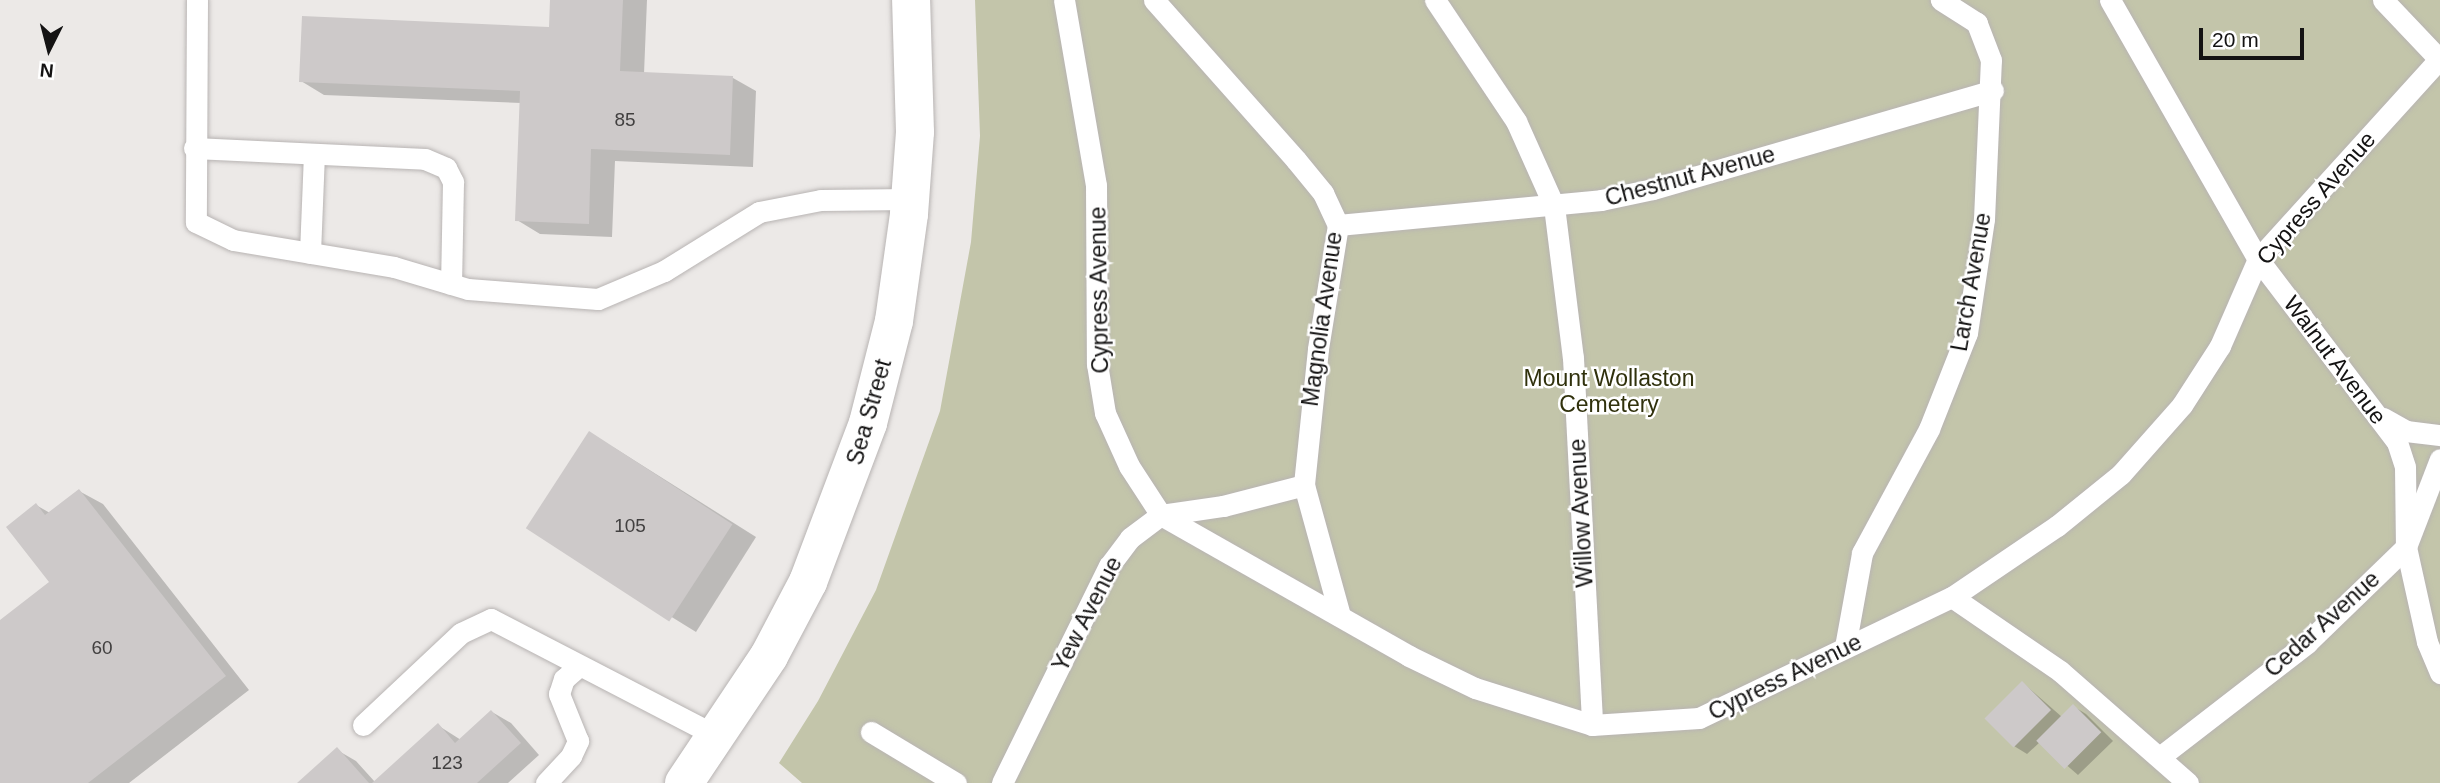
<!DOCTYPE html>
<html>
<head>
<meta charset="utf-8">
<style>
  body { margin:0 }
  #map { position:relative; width:2440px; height:783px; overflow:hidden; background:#ece9e7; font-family:Arial,sans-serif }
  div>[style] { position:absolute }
  .green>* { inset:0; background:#c3c5aa }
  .shadow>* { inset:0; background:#0003 }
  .building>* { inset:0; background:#cdc9c9; transform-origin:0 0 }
  .roads { filter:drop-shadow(0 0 2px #b8b4b3) drop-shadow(0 0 2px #b8b4b3) }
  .lane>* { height:21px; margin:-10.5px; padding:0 10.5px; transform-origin:10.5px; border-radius:10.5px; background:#fff }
  .secondary>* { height:38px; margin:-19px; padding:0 19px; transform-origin:19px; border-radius:19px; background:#fff }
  span { translate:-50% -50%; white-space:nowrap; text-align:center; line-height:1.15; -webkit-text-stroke:5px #fff; paint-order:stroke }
  .number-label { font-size:19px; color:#424040 }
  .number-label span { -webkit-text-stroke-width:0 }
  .street-label { font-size:23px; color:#141313 }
  .park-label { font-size:23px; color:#30310c }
  .north { position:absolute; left:14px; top:14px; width:70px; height:70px; -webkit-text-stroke:5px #fff; paint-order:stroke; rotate:186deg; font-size:19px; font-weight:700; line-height:28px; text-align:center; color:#141313 }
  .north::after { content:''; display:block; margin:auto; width:24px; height:32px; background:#141313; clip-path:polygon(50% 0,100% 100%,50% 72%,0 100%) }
  .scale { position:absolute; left:2199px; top:28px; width:105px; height:32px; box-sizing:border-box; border:4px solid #141313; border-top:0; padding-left:9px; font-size:21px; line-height:24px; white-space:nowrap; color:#141313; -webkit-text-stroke:5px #fff; paint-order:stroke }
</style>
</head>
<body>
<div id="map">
  <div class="green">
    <div style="clip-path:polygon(975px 0,2440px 0,2440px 783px,802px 783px,779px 763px,818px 701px,876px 590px,940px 411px,971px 242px,980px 136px)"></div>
  </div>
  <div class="shadow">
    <div style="clip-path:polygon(552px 0,647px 0,644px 74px,733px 78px,756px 91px,753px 167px,615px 161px,612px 237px,540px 234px,517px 220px,521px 103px,324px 95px,301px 81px,551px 28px)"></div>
    <div style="clip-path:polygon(613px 447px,756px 537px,696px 632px,529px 529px)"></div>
    <div style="clip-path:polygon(79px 491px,103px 504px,249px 690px,129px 783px,0 783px,0 623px,52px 582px,36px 505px,50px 513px)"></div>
    <div style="clip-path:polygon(2023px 683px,2062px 717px,2073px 706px,2086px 714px,2113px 741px,2078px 775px,2040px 742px,2027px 754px,2014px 746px)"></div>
    <div style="clip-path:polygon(492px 712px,511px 723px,539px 755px,508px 783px,299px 783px,337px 750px,356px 761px,375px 782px,439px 726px,461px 740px)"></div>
  </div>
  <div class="building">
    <div style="clip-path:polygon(550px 0,623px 0,620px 71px,733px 76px,730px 155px,591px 149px,589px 224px,515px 221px,520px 91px,299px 82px,302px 16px,549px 27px)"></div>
    <div style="left:589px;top:431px;width:171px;height:116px;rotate:33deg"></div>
    <div style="clip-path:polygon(79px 489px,226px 676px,88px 783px,0 783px,0 620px,49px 582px,6px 527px,36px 503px,45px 515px)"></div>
    <div style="left:2022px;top:681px;width:41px;height:53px;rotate:45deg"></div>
    <div style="left:2073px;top:704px;width:40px;height:52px;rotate:45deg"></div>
    <div style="clip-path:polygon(491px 710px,521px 743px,477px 783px,372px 783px,438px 723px,455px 743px)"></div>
    <div style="clip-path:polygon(337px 747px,369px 783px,297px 783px)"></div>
  </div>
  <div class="roads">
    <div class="lane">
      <div style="left:197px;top:0;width:222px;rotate:90.3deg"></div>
      <div style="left:196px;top:222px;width:41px;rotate:25.9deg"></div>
      <div style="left:233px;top:240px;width:163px;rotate:9.5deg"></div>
      <div style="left:394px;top:267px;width:77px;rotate:16.6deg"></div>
      <div style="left:468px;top:289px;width:130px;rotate:4.4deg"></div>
      <div style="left:598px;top:299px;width:72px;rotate:-23deg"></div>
      <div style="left:664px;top:271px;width:112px;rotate:-31.8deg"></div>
      <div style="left:759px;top:212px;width:63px;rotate:-11deg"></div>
      <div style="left:821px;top:200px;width:89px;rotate:-0.6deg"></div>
      <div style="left:1064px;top:0;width:188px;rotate:80.2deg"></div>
      <div style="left:1096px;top:185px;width:179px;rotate:89.7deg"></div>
      <div style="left:1097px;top:364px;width:50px;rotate:80.7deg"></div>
      <div style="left:1105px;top:413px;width:58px;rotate:65.6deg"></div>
      <div style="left:1129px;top:466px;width:59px;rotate:56.9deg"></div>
      <div style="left:1161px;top:515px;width:285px;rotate:29.6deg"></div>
      <div style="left:1409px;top:656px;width:73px;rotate:25.9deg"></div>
      <div style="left:1475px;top:688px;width:123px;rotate:17.5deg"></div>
      <div style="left:1592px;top:725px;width:107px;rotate:-3.7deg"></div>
      <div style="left:1699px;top:718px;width:280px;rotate:-25.6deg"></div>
      <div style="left:1952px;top:597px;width:127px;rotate:-34.1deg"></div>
      <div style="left:2057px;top:526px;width:82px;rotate:-39.1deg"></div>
      <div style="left:2121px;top:474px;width:92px;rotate:-48.5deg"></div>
      <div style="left:2182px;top:405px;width:70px;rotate:-57.2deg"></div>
      <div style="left:2220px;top:346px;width:95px;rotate:-66.4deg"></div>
      <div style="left:2258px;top:259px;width:271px;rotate:-47.8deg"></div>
      <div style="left:1154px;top:0;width:214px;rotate:48.4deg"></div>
      <div style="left:1296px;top:160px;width:43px;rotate:50.7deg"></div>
      <div style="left:1323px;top:193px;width:35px;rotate:65deg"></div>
      <div style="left:1338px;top:225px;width:126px;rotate:99.2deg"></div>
      <div style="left:1318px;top:349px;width:137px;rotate:95.9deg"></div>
      <div style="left:1304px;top:485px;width:136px;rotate:74.6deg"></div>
      <div style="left:1435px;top:0;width:146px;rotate:56.2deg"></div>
      <div style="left:1516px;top:121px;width:93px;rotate:65.9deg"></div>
      <div style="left:1554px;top:206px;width:153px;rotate:82.9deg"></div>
      <div style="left:1573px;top:358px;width:367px;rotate:87deg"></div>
      <div style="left:2110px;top:0;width:298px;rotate:60.3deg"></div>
      <div style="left:2258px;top:259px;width:230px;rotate:52.8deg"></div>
      <div style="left:2397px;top:442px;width:26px;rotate:72deg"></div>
      <div style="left:2405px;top:467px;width:80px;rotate:89.3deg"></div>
      <div style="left:2406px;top:547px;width:97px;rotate:77.5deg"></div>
      <div style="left:2427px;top:642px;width:34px;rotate:67deg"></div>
      <div style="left:2383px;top:0;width:81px;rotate:46.5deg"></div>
      <div style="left:194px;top:148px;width:231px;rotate:2.7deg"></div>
      <div style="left:425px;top:159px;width:23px;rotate:23deg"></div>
      <div style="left:446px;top:168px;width:16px;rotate:63deg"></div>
      <div style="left:453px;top:182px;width:102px;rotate:91.1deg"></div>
      <div style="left:1338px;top:225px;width:264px;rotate:-5.4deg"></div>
      <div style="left:1601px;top:200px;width:53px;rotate:-11.9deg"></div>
      <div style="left:1653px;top:189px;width:354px;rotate:-16.2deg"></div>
      <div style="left:310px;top:253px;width:99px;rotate:-87.7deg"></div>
      <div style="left:2383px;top:418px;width:26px;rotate:29deg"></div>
      <div style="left:2406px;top:431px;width:34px;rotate:7deg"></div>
      <div style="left:1952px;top:597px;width:131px;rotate:34.4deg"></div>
      <div style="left:2060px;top:671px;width:170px;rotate:41.2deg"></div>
      <div style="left:1845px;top:647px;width:96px;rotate:-79.7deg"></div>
      <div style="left:1862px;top:553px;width:141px;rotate:-61.6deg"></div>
      <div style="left:1929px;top:429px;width:103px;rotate:-68.4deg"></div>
      <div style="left:1967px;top:333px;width:115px;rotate:-81.5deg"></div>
      <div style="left:1984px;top:219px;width:159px;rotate:-87.5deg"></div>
      <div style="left:1991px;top:60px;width:40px;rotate:-111deg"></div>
      <div style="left:1977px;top:23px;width:43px;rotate:-147.4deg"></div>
      <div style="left:363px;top:725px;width:134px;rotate:-43.2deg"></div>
      <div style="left:461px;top:633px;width:33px;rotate:-25deg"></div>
      <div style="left:491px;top:619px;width:254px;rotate:27.4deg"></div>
      <div style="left:871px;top:732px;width:99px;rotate:31deg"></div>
      <div style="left:2161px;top:756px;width:185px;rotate:-37.7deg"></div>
      <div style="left:2307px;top:643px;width:138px;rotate:-44.1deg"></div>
      <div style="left:2406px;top:547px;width:94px;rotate:-68.9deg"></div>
      <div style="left:546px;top:783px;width:37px;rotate:-47deg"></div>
      <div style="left:571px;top:756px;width:17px;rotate:-65deg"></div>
      <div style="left:578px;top:741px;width:51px;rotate:-112deg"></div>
      <div style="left:559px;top:694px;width:16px;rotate:-72deg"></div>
      <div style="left:564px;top:679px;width:20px;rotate:-41deg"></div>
      <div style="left:1002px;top:783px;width:242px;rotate:-63.8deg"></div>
      <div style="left:1109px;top:566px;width:35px;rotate:-53deg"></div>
      <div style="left:1130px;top:538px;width:39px;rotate:-37deg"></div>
      <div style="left:1161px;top:515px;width:63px;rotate:-8.3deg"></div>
      <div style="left:1223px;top:506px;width:84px;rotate:-14.5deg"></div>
    </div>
    <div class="secondary">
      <div style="left:684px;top:783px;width:153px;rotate:-56.2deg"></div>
      <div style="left:769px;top:656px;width:84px;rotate:-62.2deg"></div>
      <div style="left:808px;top:582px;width:170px;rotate:-69.3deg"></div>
      <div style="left:868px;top:423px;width:105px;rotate:-75.7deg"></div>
      <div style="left:894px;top:321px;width:108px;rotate:-82deg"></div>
      <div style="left:909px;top:214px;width:82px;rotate:-85.8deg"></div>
      <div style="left:915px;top:132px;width:132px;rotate:-91.7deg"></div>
    </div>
  </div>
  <div class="number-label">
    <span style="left:625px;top:120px">85</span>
    <span style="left:630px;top:526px">105</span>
    <span style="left:102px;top:648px">60</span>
    <span style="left:447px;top:763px">123</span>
  </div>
  <div class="street-label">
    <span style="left:1690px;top:176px;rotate:-15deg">Chestnut Avenue</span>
    <span style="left:2316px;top:198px;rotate:-49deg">Cypress Avenue</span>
    <span style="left:1971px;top:282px;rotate:-80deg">Larch Avenue</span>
    <span style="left:1099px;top:290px;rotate:-91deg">Cypress Avenue</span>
    <span style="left:1322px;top:319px;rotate:-82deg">Magnolia Avenue</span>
    <span style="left:2335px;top:360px;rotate:53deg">Walnut Avenue</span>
    <span style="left:869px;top:412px;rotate:-74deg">Sea Street</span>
    <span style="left:1581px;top:513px;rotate:-93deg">Willow Avenue</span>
    <span style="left:1087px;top:614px;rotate:-63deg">Yew Avenue</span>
    <span style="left:2322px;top:624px;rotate:-42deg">Cedar Avenue</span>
    <span style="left:1785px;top:677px;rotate:-26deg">Cypress Avenue</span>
  </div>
  <div class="park-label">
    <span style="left:1609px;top:391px">Mount Wollaston<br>Cemetery</span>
  </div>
  <div class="north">N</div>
  <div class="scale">20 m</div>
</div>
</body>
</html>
